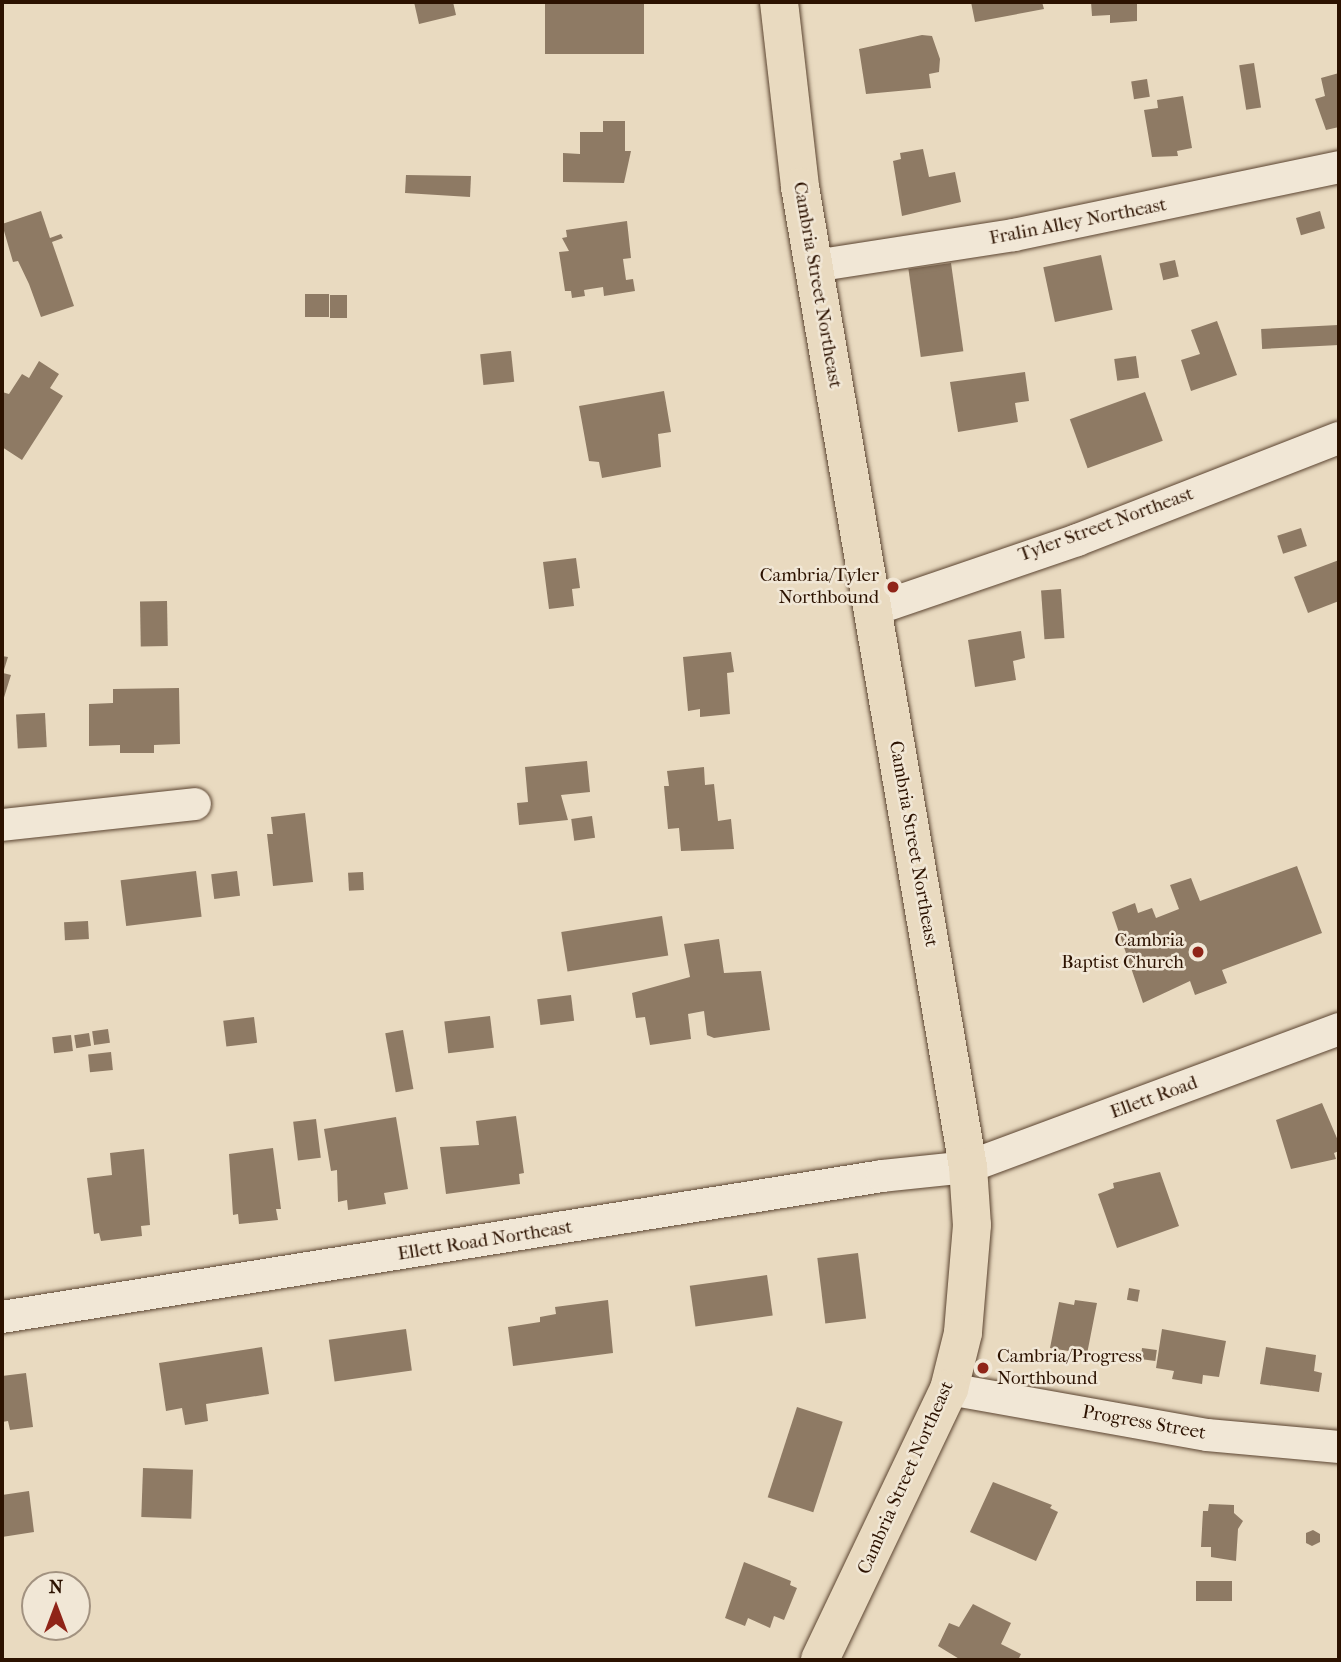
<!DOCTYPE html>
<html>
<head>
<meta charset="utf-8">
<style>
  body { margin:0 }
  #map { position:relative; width:1341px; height:1662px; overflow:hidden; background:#e9dac0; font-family:"IM FELL French Canon",serif }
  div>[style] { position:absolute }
  .building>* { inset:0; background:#8e7a64; transform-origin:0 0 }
  .roads { filter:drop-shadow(0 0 2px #5b4430) drop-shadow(0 0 2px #5b4430) }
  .minor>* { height:32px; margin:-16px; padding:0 16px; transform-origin:16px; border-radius:16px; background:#f1e7d6 }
  .major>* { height:38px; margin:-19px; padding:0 19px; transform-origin:19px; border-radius:19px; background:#e9dac0 }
  .dots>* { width:19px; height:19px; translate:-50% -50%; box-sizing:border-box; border:4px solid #f1e7d6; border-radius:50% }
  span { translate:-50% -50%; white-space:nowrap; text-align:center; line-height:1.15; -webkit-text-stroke:5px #f1e7d6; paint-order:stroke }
  .street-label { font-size:19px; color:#2c1200 }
  .poi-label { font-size:19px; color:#2c1200 }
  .right { translate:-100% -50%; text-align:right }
  .left { translate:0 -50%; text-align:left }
  .frame { position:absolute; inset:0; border:4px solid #2c1200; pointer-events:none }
  .north { position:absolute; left:21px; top:1571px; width:70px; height:70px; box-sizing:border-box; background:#f1e7d6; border:2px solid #a29280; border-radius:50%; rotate:0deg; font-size:19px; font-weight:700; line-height:28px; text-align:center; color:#2c1200 }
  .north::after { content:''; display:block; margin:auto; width:24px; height:32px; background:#8f2418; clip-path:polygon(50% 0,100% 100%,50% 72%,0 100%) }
</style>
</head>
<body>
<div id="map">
  <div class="building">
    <div style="clip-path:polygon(414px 2px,453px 2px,456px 15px,419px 24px)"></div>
    <div style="left:545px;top:2px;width:99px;height:52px"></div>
    <div style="clip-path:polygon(971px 2px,1042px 2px,1044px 9px,975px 22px)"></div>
    <div style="clip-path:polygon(1091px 2px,1137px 2px,1137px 21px,1110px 23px,1110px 15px,1092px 16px)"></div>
    <div style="clip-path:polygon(922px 35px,932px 36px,940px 59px,939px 72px,929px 74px,931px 88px,866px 94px,859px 49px)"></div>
    <div style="left:1254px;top:63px;width:45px;height:15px;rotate:81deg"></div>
    <div style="clip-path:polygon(1339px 73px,1339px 127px,1326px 130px,1315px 99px,1325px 96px,1321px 78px)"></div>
    <div style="left:1147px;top:79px;width:18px;height:16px;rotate:81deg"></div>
    <div style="clip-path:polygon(1183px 96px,1192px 148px,1177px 151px,1178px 156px,1152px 157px,1144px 110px,1158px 108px,1157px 100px)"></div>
    <div style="clip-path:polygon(603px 121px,625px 121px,625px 151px,631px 151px,624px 183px,563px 182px,563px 153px,580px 154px,580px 132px,603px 132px)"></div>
    <div style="clip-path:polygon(923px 149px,929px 177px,955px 172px,961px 202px,902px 216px,893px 161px,901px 159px,900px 153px)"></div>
    <div style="clip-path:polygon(406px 175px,471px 176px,470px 197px,405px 193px)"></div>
    <div style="clip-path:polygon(41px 211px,50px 238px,61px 234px,63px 238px,52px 242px,74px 306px,41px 317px,29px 284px,18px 261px,13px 262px,2px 224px)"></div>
    <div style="left:1320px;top:211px;width:18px;height:25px;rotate:74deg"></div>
    <div style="clip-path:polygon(627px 221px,631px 258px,623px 259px,626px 280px,633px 279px,635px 291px,604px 296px,603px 287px,584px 290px,585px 296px,572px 298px,571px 291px,565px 291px,559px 252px,569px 251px,562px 238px,567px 237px,566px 230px)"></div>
    <div style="left:1101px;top:255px;width:56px;height:59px;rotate:78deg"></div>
    <div style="left:1175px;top:260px;width:17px;height:16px;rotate:77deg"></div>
    <div style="left:951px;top:263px;width:89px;height:43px;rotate:82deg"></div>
    <div style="left:305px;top:294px;width:24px;height:23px"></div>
    <div style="left:330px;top:295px;width:17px;height:23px"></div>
    <div style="clip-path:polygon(1217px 321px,1237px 375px,1191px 391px,1181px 360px,1200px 354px,1191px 330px)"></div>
    <div style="left:1338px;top:325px;width:20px;height:77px;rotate:87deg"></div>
    <div style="left:511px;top:351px;width:31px;height:31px;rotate:84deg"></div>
    <div style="left:1136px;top:356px;width:22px;height:22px;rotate:82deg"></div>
    <div style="clip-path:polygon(39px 361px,59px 374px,50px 388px,63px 396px,22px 460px,2px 447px,2px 392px,9px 394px,22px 374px,29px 378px)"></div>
    <div style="clip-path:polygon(1025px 372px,1029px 401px,1015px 403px,1018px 422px,958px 432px,950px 382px)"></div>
    <div style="clip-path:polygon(664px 391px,671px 432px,658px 434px,661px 467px,602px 478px,599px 462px,589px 461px,579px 406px)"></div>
    <div style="left:1145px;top:392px;width:52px;height:80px;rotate:70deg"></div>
    <div style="left:1301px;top:528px;width:19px;height:25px;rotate:72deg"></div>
    <div style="clip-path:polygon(576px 558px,580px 588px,572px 589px,574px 606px,549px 609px,543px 562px)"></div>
    <div style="clip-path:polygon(1339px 560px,1339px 601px,1308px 613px,1294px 577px)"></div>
    <div style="left:1061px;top:589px;width:49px;height:20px;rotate:86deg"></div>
    <div style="left:167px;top:601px;width:45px;height:27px;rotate:89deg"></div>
    <div style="clip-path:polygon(1021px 631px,1025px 658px,1013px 661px,1016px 680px,975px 687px,968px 640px)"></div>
    <div style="clip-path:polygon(731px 652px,734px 672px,727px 673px,730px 714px,700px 717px,700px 709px,688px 711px,683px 657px)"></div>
    <div style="clip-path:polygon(2px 656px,8px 657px,3px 673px,11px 675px,2px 704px)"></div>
    <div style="clip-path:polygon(179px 688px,180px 744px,154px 745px,154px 753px,120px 753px,120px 745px,89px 746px,89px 704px,113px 703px,113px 689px)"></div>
    <div style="left:45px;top:713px;width:34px;height:29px;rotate:87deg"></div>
    <div style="clip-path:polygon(587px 761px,590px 792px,561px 795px,568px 820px,519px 825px,517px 803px,528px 802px,525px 767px)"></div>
    <div style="clip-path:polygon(704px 767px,705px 785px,714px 784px,718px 821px,731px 819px,734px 849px,681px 851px,679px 828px,668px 829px,664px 786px,669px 786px,667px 771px)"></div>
    <div style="clip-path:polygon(305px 813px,313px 882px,273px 886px,267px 834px,273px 834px,271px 817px)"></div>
    <div style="left:592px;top:816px;width:22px;height:21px;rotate:82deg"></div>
    <div style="clip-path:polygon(1297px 866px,1322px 933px,1222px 970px,1227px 983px,1195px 995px,1190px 981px,1143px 1003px,1112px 912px,1135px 903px,1138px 913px,1152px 908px,1156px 918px,1179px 909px,1170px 885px,1191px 878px,1200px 901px)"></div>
    <div style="left:196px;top:871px;width:46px;height:76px;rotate:83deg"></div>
    <div style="left:237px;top:871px;width:25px;height:26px;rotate:83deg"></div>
    <div style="left:363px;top:872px;width:18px;height:15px;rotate:87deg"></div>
    <div style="left:662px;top:916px;width:40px;height:102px;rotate:81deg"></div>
    <div style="left:88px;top:921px;width:18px;height:24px;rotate:87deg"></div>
    <div style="clip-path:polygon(719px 939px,724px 973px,761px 971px,770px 1030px,714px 1038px,707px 1035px,704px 1011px,688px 1014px,691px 1039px,650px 1045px,645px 1017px,636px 1018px,632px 993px,690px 977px,684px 944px)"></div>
    <div style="left:571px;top:995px;width:26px;height:34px;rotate:83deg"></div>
    <div style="left:490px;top:1016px;width:32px;height:46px;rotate:83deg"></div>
    <div style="left:254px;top:1017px;width:26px;height:31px;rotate:83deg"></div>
    <div style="left:108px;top:1029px;width:14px;height:16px;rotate:82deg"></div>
    <div style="left:403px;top:1030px;width:60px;height:18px;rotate:80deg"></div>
    <div style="left:89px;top:1033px;width:13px;height:15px;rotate:81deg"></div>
    <div style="left:71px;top:1035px;width:16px;height:19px;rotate:83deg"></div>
    <div style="left:111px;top:1052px;width:18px;height:23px;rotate:84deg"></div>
    <div style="clip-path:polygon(1322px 1103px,1339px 1143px,1339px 1151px,1334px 1153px,1336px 1159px,1291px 1169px,1276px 1120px)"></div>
    <div style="clip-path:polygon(516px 1116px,524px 1173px,519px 1174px,520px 1184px,446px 1194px,440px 1147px,479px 1145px,476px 1121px)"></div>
    <div style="clip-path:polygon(396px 1117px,408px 1189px,384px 1193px,386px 1204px,348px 1210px,347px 1200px,338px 1202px,337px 1170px,331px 1171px,324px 1129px)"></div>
    <div style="left:316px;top:1119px;width:39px;height:23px;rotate:83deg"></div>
    <div style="clip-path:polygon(273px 1148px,281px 1209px,276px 1209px,278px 1220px,239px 1224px,238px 1214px,233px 1215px,229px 1154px)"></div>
    <div style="clip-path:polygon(144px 1149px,150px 1225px,141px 1226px,142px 1236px,101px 1241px,99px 1233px,94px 1234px,87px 1178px,112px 1175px,110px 1153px)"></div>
    <div style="clip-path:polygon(1160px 1172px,1179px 1226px,1117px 1248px,1098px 1194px,1114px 1188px,1113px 1183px)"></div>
    <div style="left:858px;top:1253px;width:66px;height:41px;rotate:83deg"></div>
    <div style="left:767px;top:1275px;width:41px;height:78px;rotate:82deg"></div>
    <div style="left:1129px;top:1288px;width:11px;height:12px;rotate:10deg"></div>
    <div style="clip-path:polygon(608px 1300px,613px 1353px,513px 1366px,508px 1327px,540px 1322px,540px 1317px,556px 1314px,555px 1307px)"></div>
    <div style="clip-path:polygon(1075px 1300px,1097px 1303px,1087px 1354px,1050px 1348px,1059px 1302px,1074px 1305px)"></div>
    <div style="left:406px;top:1329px;width:42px;height:78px;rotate:82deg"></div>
    <div style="clip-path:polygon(1162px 1329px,1226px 1341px,1219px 1377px,1203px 1375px,1202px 1384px,1172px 1379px,1174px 1371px,1156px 1368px)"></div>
    <div style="clip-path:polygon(262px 1347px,269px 1394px,206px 1404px,208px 1421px,185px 1425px,182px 1408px,166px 1411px,159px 1363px)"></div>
    <div style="clip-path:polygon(1266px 1347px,1316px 1355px,1314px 1371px,1322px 1373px,1319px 1392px,1260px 1384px)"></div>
    <div style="left:1142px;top:1348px;width:15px;height:11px;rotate:8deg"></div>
    <div style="clip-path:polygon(26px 1373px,33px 1427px,10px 1430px,8px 1421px,2px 1422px,2px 1376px)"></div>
    <div style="left:797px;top:1407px;width:48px;height:95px;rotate:18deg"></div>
    <div style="left:143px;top:1468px;width:50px;height:49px;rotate:2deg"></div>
    <div style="clip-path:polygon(993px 1482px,1052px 1505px,1050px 1508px,1058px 1512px,1036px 1561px,970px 1532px)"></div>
    <div style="clip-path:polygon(29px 1491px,34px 1532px,2px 1537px,2px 1495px)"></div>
    <div style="clip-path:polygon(1209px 1504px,1234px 1505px,1234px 1513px,1243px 1521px,1238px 1529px,1236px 1561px,1211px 1557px,1211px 1547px,1201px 1547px,1203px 1511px,1208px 1511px)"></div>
    <div style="clip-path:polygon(1313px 1530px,1320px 1534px,1320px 1542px,1312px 1546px,1306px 1543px,1306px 1533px)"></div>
    <div style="clip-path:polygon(744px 1562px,791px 1581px,790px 1585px,797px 1588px,784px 1620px,774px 1616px,770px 1628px,748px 1618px,745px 1626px,725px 1618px)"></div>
    <div style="left:1232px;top:1581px;width:20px;height:36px;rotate:90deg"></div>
    <div style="clip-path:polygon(973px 1604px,1011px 1623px,1001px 1644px,1021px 1654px,1018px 1660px,961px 1660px,938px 1646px,949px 1623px,959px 1627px)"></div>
  </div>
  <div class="roads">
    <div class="minor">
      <div style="left:814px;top:266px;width:202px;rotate:-8.8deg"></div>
      <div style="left:1014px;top:235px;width:332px;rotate:-11.8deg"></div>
      <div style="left:873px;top:610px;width:216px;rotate:-18.9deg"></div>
      <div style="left:1077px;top:540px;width:281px;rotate:-21.3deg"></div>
      <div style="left:2px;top:825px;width:194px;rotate:-6.2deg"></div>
      <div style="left:2px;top:1317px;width:891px;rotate:-9.1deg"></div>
      <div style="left:882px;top:1176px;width:86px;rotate:-6deg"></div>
      <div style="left:968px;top:1167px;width:396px;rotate:-20.4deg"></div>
      <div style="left:949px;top:1389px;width:262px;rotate:10.1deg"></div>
      <div style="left:1207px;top:1435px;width:133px;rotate:5.2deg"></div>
    </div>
    <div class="major">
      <div style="left:779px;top:2px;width:186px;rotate:83.5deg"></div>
      <div style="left:800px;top:187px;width:994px;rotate:80.27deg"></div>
      <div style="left:968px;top:1167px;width:58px;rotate:86.1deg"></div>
      <div style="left:972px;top:1225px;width:108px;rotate:94.8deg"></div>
      <div style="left:963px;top:1333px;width:58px;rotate:104deg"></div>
      <div style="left:949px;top:1389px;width:300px;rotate:115.5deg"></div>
    </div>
  </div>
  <div class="dots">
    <div style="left:893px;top:587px;background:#8f2418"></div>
    <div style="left:1198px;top:952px;background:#8f2418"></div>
    <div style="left:983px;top:1368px;background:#8f2418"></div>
  </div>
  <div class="street-label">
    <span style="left:1078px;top:222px;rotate:-11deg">Fralin Alley Northeast</span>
    <span style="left:817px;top:285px;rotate:80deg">Cambria Street Northeast</span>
    <span style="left:1106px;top:525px;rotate:-20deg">Tyler Street Northeast</span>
    <span style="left:913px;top:844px;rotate:80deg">Cambria Street Northeast</span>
    <span style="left:1154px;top:1098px;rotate:-20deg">Ellett Road</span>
    <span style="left:485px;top:1241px;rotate:-9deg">Ellett Road Northeast</span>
    <span style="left:1144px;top:1423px;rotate:10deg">Progress Street</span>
    <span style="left:906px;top:1478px;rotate:-66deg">Cambria Street Northeast</span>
  </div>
  <div class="poi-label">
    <span class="right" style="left:879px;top:587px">Cambria/Tyler<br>Northbound</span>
    <span class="right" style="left:1184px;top:952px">Cambria<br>Baptist Church</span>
    <span class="left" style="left:997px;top:1368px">Cambria/Progress<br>Northbound</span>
  </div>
  <div class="frame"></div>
  <div class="north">N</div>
</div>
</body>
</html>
